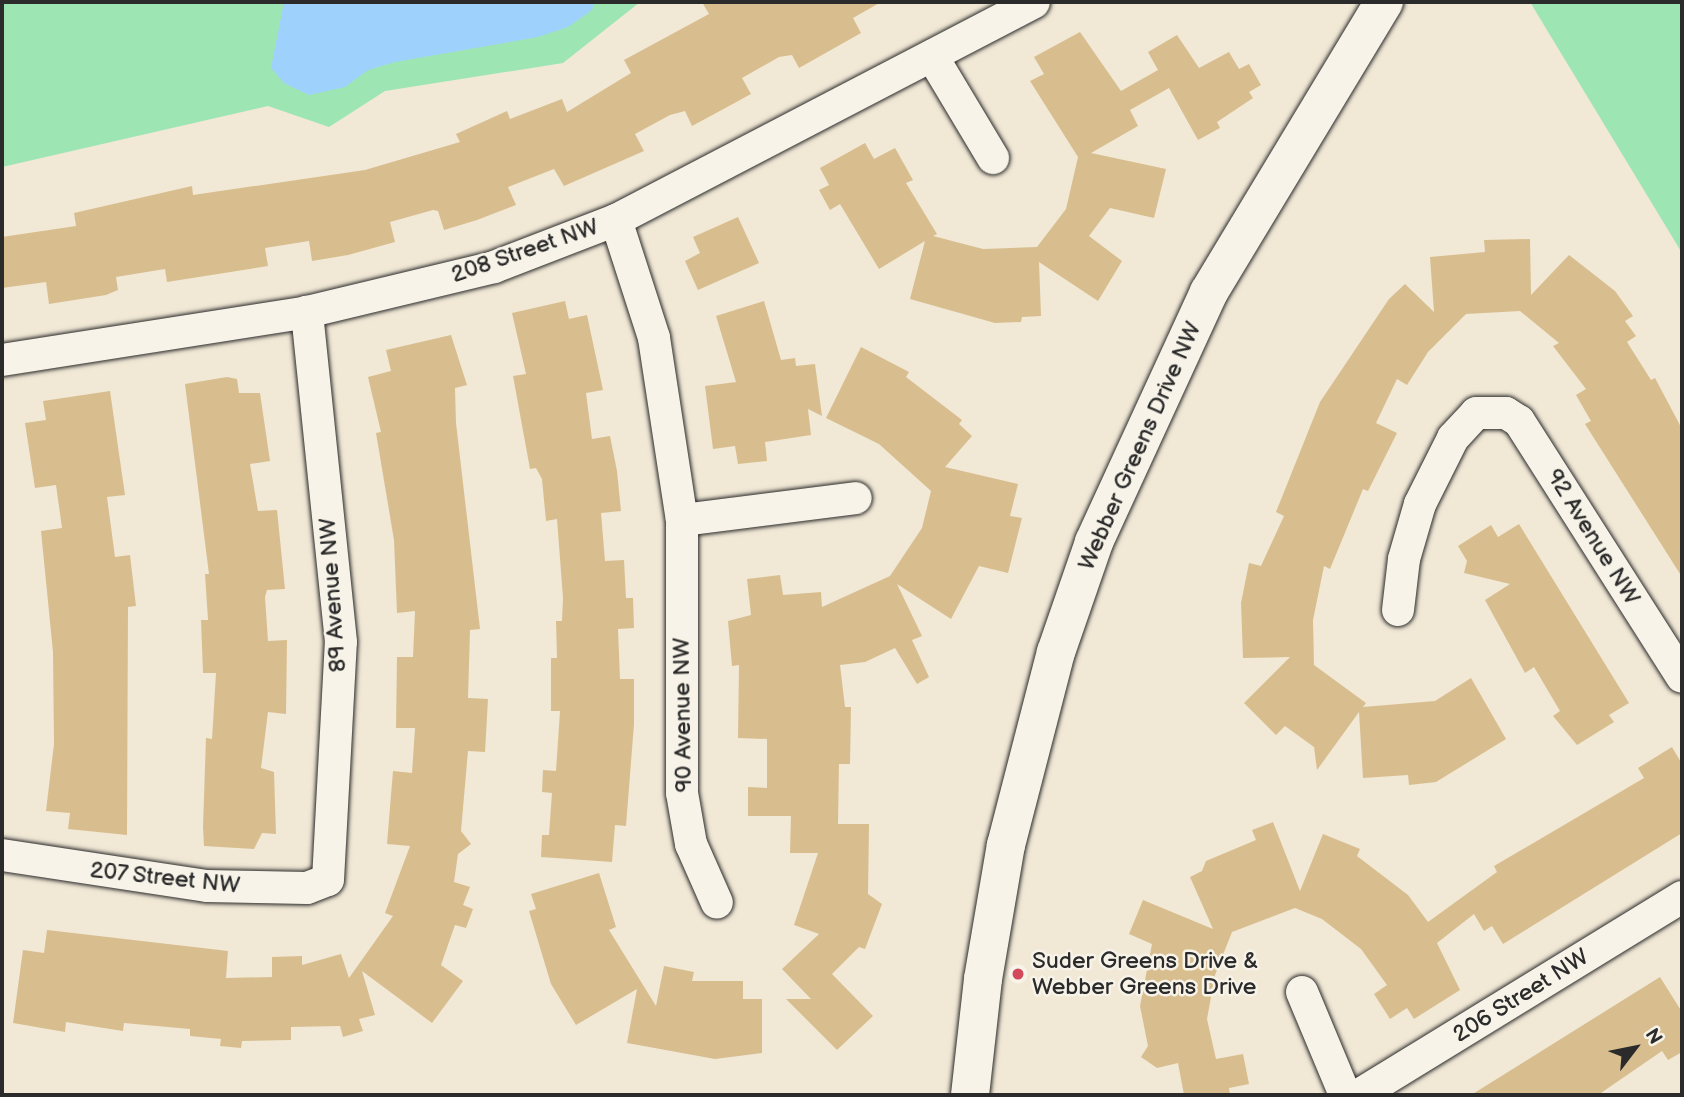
<!DOCTYPE html>
<html>
<head>
<meta charset="utf-8">
<style>
  body { margin:0 }
  #map { position:relative; width:1684px; height:1097px; overflow:hidden; background:#f1e8d6; font-family:"Balsamiq Sans",sans-serif }
  div>[style] { position:absolute }
  .green>* { inset:0; background:#9de5b3 }
  .water>* { inset:0; background:#9ed2fc }
  .building>* { inset:0; background:#d8be8e }
  .roads { filter:drop-shadow(0 0 2px #2b2b2b) drop-shadow(0 0 2px #2b2b2b) }
  .minor>* { height:32px; margin:-16px; padding:0 16px; transform-origin:16px; border-radius:16px; background:#f7f3e8 }
  .secondary>* { height:38px; margin:-19px; padding:0 19px; transform-origin:19px; border-radius:19px; background:#f7f3e8 }
  .dots>* { width:19px; height:19px; translate:-50% -50%; box-sizing:border-box; border:4px solid #f7f3e8; border-radius:50% }
  span { translate:-50% -50%; white-space:nowrap; text-align:center; line-height:1.15; -webkit-text-stroke:5px #f7f3e8; paint-order:stroke }
  .street-label { font-size:23px; color:#2b2b2b }
  .poi-label { font-size:23px; color:#2b2b2b }
  .left { translate:0 -50%; text-align:left }
  .frame { position:absolute; inset:0; border:4px solid #2b2b2b; pointer-events:none }
  .north { position:absolute; left:1600px; top:1013px; width:70px; height:70px; -webkit-text-stroke:5px #f7f3e8; paint-order:stroke; rotate:58deg; font-size:19px; font-weight:700; line-height:28px; text-align:center; color:#2b2b2b }
  .north::after { content:''; display:block; margin:auto; width:24px; height:32px; background:#2b2b2b; clip-path:polygon(50% 0,100% 100%,50% 72%,0 100%) }
</style>
</head>
<body>
<div id="map">
  <div class="green">
    <div style="clip-path:polygon(2px 2px,640px 2px,563px 63px,385px 91px,329px 127px,268px 106px,2px 167px)"></div>
    <div style="clip-path:polygon(1530px 2px,1682px 2px,1682px 253px)"></div>
  </div>
  <div class="water">
    <div style="clip-path:polygon(284px 2px,594px 2px,592px 10px,568px 27px,538px 37px,395px 62px,368px 70px,345px 87px,309px 95px,284px 83px,271px 68px)"></div>
  </div>
  <div class="building">
    <div style="clip-path:polygon(702px 2px,881px 2px,853px 18px,861px 33px,799px 68px,792px 55px,779px 57px,742px 78px,751px 94px,718px 112px,692px 126px,685px 111px,670px 115px,635px 134px,644px 151px,564px 186px,554px 169px,508px 187px,516px 205px,477px 220px,444px 230px,438px 211px,433px 210px,390px 222px,395px 242px,348px 255px,312px 261px,309px 241px,265px 248px,268px 266px,167px 282px,165px 269px,116px 277px,118px 290px,106px 295px,49px 304px,46px 282px,2px 288px,2px 237px,76px 226px,74px 213px,192px 186px,193px 195px,365px 170px,460px 142px,456px 134px,507px 111px,510px 119px,562px 99px,567px 112px,631px 73px,624px 60px,709px 14px)"></div>
    <div style="clip-path:polygon(1080px 32px,1121px 91px,1158px 70px,1148px 52px,1177px 35px,1199px 68px,1229px 52px,1239px 69px,1249px 64px,1261px 85px,1249px 92px,1253px 98px,1217px 122px,1220px 128px,1198px 140px,1169px 88px,1130px 110px,1138px 126px,1091px 153px,1166px 169px,1154px 218px,1110px 208px,1089px 236px,1122px 261px,1098px 301px,1039px 262px,1041px 316px,1022px 317px,1021px 322px,995px 323px,910px 299px,925px 241px,879px 269px,840px 204px,830px 210px,819px 190px,829px 185px,820px 168px,865px 143px,874px 159px,895px 148px,913px 180px,906px 183px,937px 234px,933px 236px,983px 249px,1037px 247px,1066px 209px,1078px 157px,1030px 81px,1044px 74px,1034px 57px)"></div>
    <div style="clip-path:polygon(738px 217px,759px 263px,698px 290px,685px 261px,700px 253px,693px 237px)"></div>
    <div style="clip-path:polygon(1530px 239px,1531px 295px,1569px 255px,1615px 291px,1633px 316px,1625px 321px,1636px 336px,1627px 342px,1651px 380px,1655px 378px,1682px 429px,1682px 577px,1585px 424px,1591px 421px,1576px 395px,1586px 389px,1553px 346px,1559px 343px,1520px 311px,1466px 314px,1428px 352px,1407px 385px,1397px 379px,1376px 423px,1397px 433px,1368px 491px,1363px 489px,1330px 569px,1324px 566px,1313px 620px,1314px 665px,1366px 703px,1363px 707px,1435px 701px,1471px 678px,1506px 739px,1436px 782px,1409px 785px,1408px 775px,1363px 778px,1359px 712px,1317px 770px,1314px 747px,1285px 726px,1276px 735px,1244px 703px,1290px 657px,1243px 658px,1241px 603px,1249px 563px,1261px 566px,1284px 516px,1276px 512px,1320px 402px,1389px 299px,1405px 284px,1434px 312px,1430px 257px,1485px 252px,1484px 240px)"></div>
    <div style="clip-path:polygon(565px 301px,569px 319px,587px 315px,603px 390px,586px 393px,592px 439px,610px 436px,617px 471px,621px 511px,601px 513px,605px 561px,624px 560px,626px 598px,633px 598px,634px 628px,618px 629px,620px 679px,634px 679px,634px 724px,626px 826px,615px 825px,612px 862px,541px 857px,542px 835px,549px 835px,552px 793px,542px 792px,543px 770px,556px 771px,560px 711px,551px 711px,551px 658px,557px 658px,556px 621px,562px 621px,563px 598px,557px 519px,546px 521px,542px 479px,536px 468px,530px 469px,513px 376px,526px 374px,512px 313px)"></div>
    <div style="clip-path:polygon(764px 301px,781px 360px,795px 358px,796px 366px,815px 364px,822px 416px,808px 409px,811px 435px,765px 442px,767px 461px,738px 464px,735px 446px,713px 449px,705px 386px,736px 382px,716px 316px)"></div>
    <div style="clip-path:polygon(451px 335px,467px 385px,455px 388px,456px 423px,480px 629px,470px 630px,468px 698px,488px 699px,485px 752px,468px 751px,461px 831px,471px 844px,458px 854px,454px 882px,470px 887px,463px 905px,473px 909px,466px 928px,455px 925px,441px 965px,463px 981px,432px 1023px,362px 971px,375px 1015px,359px 1019px,363px 1031px,343px 1037px,340px 1026px,291px 1027px,291px 1040px,242px 1041px,241px 1048px,220px 1046px,221px 1039px,190px 1036px,190px 1029px,124px 1023px,123px 1031px,66px 1022px,65px 1032px,13px 1023px,23px 950px,44px 953px,47px 930px,228px 951px,226px 978px,272px 977px,272px 957px,302px 956px,302px 965px,341px 954px,349px 978px,393px 916px,385px 913px,410px 846px,387px 844px,393px 771px,412px 773px,415px 728px,396px 728px,397px 657px,413px 657px,415px 611px,397px 613px,394px 540px,376px 433px,381px 432px,368px 377px,391px 371px,386px 350px)"></div>
    <div style="clip-path:polygon(861px 347px,909px 372px,906px 377px,962px 420px,959px 424px,972px 436px,945px 467px,1018px 484px,1010px 516px,1022px 518px,1008px 573px,979px 566px,951px 619px,897px 584px,922px 636px,912px 640px,929px 677px,917px 684px,895px 648px,865px 662px,840px 665px,845px 707px,851px 707px,850px 764px,839px 764px,838px 824px,869px 824px,868px 894px,882px 904px,865px 949px,859px 947px,832px 974px,873px 1016px,837px 1050px,786px 999px,811px 999px,782px 969px,819px 934px,794px 925px,818px 853px,790px 853px,791px 816px,748px 816px,748px 787px,767px 788px,767px 739px,738px 738px,739px 665px,732px 666px,728px 621px,751px 615px,747px 579px,780px 575px,783px 595px,821px 592px,822px 607px,890px 576px,922px 528px,931px 491px,879px 444px,826px 418px)"></div>
    <div style="clip-path:polygon(227px 377px,237px 379px,239px 393px,260px 393px,270px 461px,250px 464px,258px 511px,277px 510px,285px 589px,267px 590px,265px 597px,268px 641px,287px 640px,286px 714px,268px 712px,261px 768px,274px 772px,276px 834px,262px 833px,254px 849px,204px 846px,203px 827px,206px 738px,212px 739px,216px 673px,203px 673px,201px 620px,208px 620px,205px 574px,209px 574px,185px 384px)"></div>
    <div style="clip-path:polygon(110px 391px,125px 495px,107px 497px,115px 557px,130px 555px,136px 606px,128px 607px,127px 835px,68px 829px,70px 813px,46px 811px,54px 744px,53px 652px,41px 531px,62px 528px,56px 485px,35px 488px,25px 423px,46px 420px,43px 401px)"></div>
    <div style="clip-path:polygon(1519px 524px,1629px 703px,1609px 715px,1614px 722px,1577px 745px,1553px 716px,1560px 711px,1534px 667px,1525px 673px,1485px 600px,1510px 584px,1464px 573px,1467px 561px,1458px 546px,1491px 525px,1498px 537px)"></div>
    <div style="clip-path:polygon(1672px 747px,1682px 764px,1682px 833px,1503px 944px,1492px 926px,1484px 931px,1474px 914px,1437px 943px,1460px 990px,1414px 1019px,1407px 1008px,1390px 1019px,1374px 994px,1387px 985px,1361px 949px,1322px 919px,1295px 908px,1232px 932px,1215px 975px,1207px 1019px,1216px 1059px,1243px 1054px,1249px 1084px,1229px 1088px,1230px 1095px,1184px 1095px,1178px 1063px,1157px 1068px,1141px 1057px,1148px 1046px,1140px 1006px,1152px 944px,1129px 934px,1143px 900px,1213px 929px,1190px 877px,1202px 871px,1206px 861px,1256px 840px,1252px 830px,1273px 822px,1300px 891px,1323px 834px,1360px 849px,1357px 856px,1408px 895px,1428px 922px,1497px 872px,1494px 866px,1644px 778px,1638px 768px)"></div>
    <div style="clip-path:polygon(599px 873px,616px 927px,609px 930px,656px 1006px,664px 966px,694px 972px,692px 981px,743px 981px,743px 999px,762px 999px,762px 1053px,715px 1059px,627px 1043px,637px 989px,576px 1025px,551px 984px,529px 911px,536px 909px,531px 894px)"></div>
    <div style="clip-path:polygon(1660px 977px,1682px 1012px,1682px 1052px,1668px 1060px,1662px 1051px,1598px 1095px,1471px 1095px)"></div>
  </div>
  <div class="roads">
    <div class="minor">
      <div style="left:932px;top:56px;width:119px;rotate:59.1deg"></div>
      <div style="left:616px;top:220px;width:124px;rotate:72.1deg"></div>
      <div style="left:654px;top:338px;width:184px;rotate:81.3deg"></div>
      <div style="left:682px;top:520px;width:273px;rotate:90deg"></div>
      <div style="left:682px;top:793px;width:52px;rotate:80deg"></div>
      <div style="left:691px;top:844px;width:64px;rotate:66.2deg"></div>
      <div style="left:2px;top:360px;width:309px;rotate:-8.9deg"></div>
      <div style="left:307px;top:312px;width:192px;rotate:-13.5deg"></div>
      <div style="left:494px;top:267px;width:131px;rotate:-21.1deg"></div>
      <div style="left:616px;top:220px;width:471px;rotate:-27.5deg"></div>
      <div style="left:682px;top:520px;width:175px;rotate:-7.2deg"></div>
      <div style="left:1398px;top:610px;width:51px;rotate:-83.3deg"></div>
      <div style="left:1404px;top:559px;width:57px;rotate:-73.8deg"></div>
      <div style="left:1420px;top:504px;width:74px;rotate:-63.4deg"></div>
      <div style="left:1453px;top:438px;width:34px;rotate:-47deg"></div>
      <div style="left:1476px;top:413px;width:30px"></div>
      <div style="left:1506px;top:413px;width:15px;rotate:32deg"></div>
      <div style="left:1519px;top:421px;width:303px;rotate:57.5deg"></div>
      <div style="left:2px;top:855px;width:207px;rotate:8.6deg"></div>
      <div style="left:207px;top:886px;width:100px;rotate:1.1deg"></div>
      <div style="left:307px;top:888px;width:22px;rotate:-21deg"></div>
      <div style="left:328px;top:880px;width:238px;rotate:-86.9deg"></div>
      <div style="left:341px;top:642px;width:332px;rotate:-95.9deg"></div>
      <div style="left:1302px;top:992px;width:112px;rotate:67.3deg"></div>
      <div style="left:1359px;top:1095px;width:379px;rotate:-31.5deg"></div>
    </div>
    <div class="secondary">
      <div style="left:970px;top:1095px;width:117px;rotate:-83.6deg"></div>
      <div style="left:983px;top:979px;width:136px;rotate:-80.3deg"></div>
      <div style="left:1006px;top:845px;width:199px;rotate:-75.5deg"></div>
      <div style="left:1056px;top:652px;width:116px;rotate:-70.9deg"></div>
      <div style="left:1094px;top:542px;width:275px;rotate:-65.3deg"></div>
      <div style="left:1209px;top:292px;width:339px;rotate:-58.9deg"></div>
    </div>
  </div>
  <div class="dots">
    <div style="left:1018px;top:974px;background:#d1495b"></div>
  </div>
  <div class="street-label">
    <span style="left:525px;top:251px;rotate:-19deg">208 Street NW</span>
    <span style="left:1140px;top:446px;rotate:-66deg">Webber Greens Drive NW</span>
    <span style="left:1593px;top:537px;rotate:58deg">92 Avenue NW</span>
    <span style="left:333px;top:595px;rotate:-94deg">89 Avenue NW</span>
    <span style="left:683px;top:715px;rotate:-91deg">90 Avenue NW</span>
    <span style="left:165px;top:878px;rotate:6deg">207 Street NW</span>
    <span style="left:1521px;top:996px;rotate:-32deg">206 Street NW</span>
  </div>
  <div class="poi-label">
    <span class="left" style="left:1032px;top:974px">Suder Greens Drive &amp;<br>Webber Greens Drive</span>
  </div>
  <div class="frame"></div>
  <div class="north">N</div>
</div>
</body>
</html>
